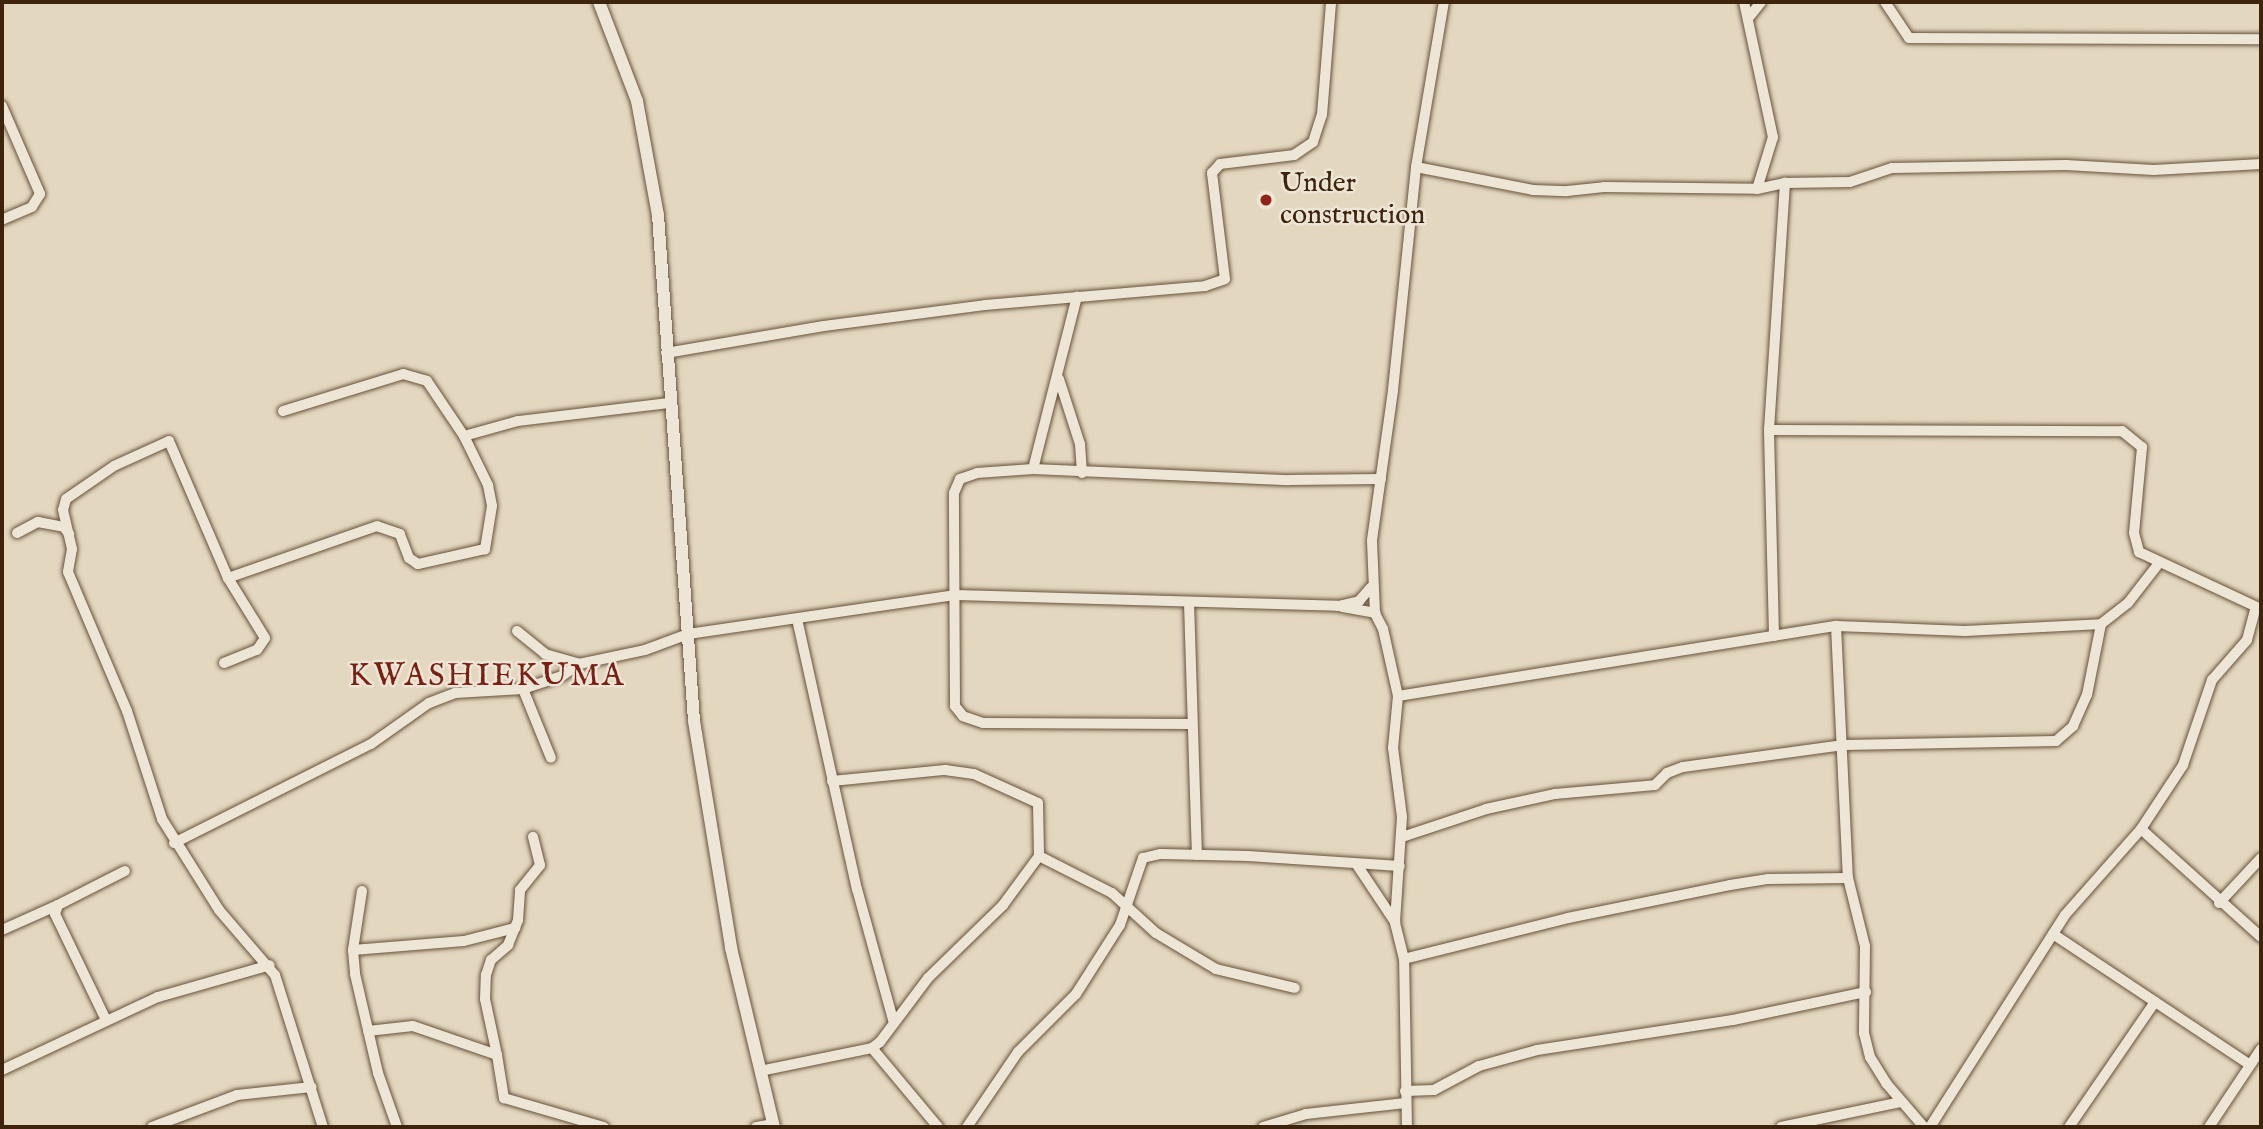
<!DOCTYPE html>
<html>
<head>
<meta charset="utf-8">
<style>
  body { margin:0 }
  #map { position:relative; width:2263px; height:1129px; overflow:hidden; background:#e3d7bf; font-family:"IM FELL English",serif }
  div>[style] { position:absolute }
  .roads { filter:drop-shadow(0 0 2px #675139) drop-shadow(0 0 2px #675139) }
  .minor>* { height:10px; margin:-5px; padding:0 5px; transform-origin:5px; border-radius:5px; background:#ede5d5 }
  .tertiary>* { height:12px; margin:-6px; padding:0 6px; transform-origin:6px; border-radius:6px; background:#ede5d5 }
  .dots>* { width:19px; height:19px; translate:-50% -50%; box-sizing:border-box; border:4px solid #ede5d5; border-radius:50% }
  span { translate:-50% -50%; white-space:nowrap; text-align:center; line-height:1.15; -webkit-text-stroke:5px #ede5d5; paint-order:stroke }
  .poi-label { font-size:28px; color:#3e240c }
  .left { translate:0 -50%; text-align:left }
  .quarter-label { font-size:32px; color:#7a1f14; letter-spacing:2px }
  .frame { position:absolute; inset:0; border:4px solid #3e240c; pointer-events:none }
</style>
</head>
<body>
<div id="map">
  <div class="roads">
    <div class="minor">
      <div style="left:1744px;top:2px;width:138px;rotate:77.9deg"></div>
      <div style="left:1773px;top:137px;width:54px;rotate:107.1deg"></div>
      <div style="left:1885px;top:2px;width:43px;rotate:56.3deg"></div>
      <div style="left:1909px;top:38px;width:352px;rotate:0.2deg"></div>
      <div style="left:1749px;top:17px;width:19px;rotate:-51deg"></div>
      <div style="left:2px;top:106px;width:96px;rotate:66.6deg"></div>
      <div style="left:40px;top:194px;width:15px;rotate:122deg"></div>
      <div style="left:32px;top:207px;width:33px;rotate:157deg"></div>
      <div style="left:1416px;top:167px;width:119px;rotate:11.1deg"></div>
      <div style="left:1533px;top:190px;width:34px;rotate:2deg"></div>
      <div style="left:1567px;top:191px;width:37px;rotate:-6deg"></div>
      <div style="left:1604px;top:187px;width:153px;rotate:0.7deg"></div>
      <div style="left:1757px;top:189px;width:29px;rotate:-12deg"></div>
      <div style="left:1785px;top:183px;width:65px;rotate:-0.9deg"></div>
      <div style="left:1850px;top:182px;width:44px;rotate:-18.4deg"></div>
      <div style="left:1892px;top:168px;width:174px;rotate:-1deg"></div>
      <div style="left:2066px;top:165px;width:88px;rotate:3.3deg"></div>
      <div style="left:2154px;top:170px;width:107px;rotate:-3.2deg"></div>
      <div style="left:666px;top:353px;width:160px;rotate:-9.7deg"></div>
      <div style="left:824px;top:326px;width:162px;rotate:-7.4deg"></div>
      <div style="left:985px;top:305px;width:221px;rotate:-4.9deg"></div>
      <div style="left:1205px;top:286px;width:21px;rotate:-19deg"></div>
      <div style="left:1225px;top:279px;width:107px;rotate:-97deg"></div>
      <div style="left:1212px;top:173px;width:12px;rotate:-48deg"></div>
      <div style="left:1220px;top:164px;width:75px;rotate:-6.9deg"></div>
      <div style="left:1294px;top:155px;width:23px;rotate:-34deg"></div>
      <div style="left:1313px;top:142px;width:28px;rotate:-72deg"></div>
      <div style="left:1322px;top:115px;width:113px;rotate:-85.4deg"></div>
      <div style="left:1059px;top:379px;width:68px;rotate:72.1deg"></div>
      <div style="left:1080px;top:444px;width:29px;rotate:86deg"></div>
      <div style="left:283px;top:411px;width:126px;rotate:-17.1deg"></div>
      <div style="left:403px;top:374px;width:25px;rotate:16deg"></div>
      <div style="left:427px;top:381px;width:66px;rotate:56.1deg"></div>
      <div style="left:464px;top:436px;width:55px;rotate:63.9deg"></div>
      <div style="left:488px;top:485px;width:21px;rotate:79deg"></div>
      <div style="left:492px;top:506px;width:44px;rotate:99.2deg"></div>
      <div style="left:485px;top:549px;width:69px;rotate:167.4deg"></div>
      <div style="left:418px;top:564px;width:11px;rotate:-146deg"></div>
      <div style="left:409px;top:558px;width:26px;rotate:-111deg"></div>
      <div style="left:400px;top:534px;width:24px;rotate:-161deg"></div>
      <div style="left:377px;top:526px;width:158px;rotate:160.8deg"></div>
      <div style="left:228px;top:578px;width:149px;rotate:-113.3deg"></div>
      <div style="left:169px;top:441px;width:60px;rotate:155.6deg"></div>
      <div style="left:114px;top:466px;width:58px;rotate:145.5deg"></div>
      <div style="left:66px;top:499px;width:11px;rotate:105deg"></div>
      <div style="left:63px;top:510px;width:40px;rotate:77deg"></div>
      <div style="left:72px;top:549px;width:23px;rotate:100deg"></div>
      <div style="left:68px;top:572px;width:151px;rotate:67deg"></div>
      <div style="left:127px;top:711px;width:114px;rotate:72deg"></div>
      <div style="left:162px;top:819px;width:107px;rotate:57.9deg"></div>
      <div style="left:219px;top:910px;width:86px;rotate:49.3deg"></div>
      <div style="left:275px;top:975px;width:159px;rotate:72.5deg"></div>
      <div style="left:1769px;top:430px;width:353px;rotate:0.2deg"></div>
      <div style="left:2122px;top:431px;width:26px;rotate:39deg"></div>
      <div style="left:2142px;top:447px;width:86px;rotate:95.3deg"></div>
      <div style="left:2134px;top:533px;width:20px;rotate:75deg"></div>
      <div style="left:2139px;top:552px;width:135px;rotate:25deg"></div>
      <div style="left:464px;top:436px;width:56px;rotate:-15.5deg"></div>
      <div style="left:518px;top:421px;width:151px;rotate:-6.8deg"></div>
      <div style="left:1033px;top:469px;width:178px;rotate:-75.7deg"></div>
      <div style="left:17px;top:533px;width:24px;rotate:-28deg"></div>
      <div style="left:38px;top:522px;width:26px;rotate:11deg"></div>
      <div style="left:64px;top:527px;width:9px;rotate:54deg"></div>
      <div style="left:1189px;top:602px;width:253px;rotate:88.2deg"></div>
      <div style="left:1342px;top:607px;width:34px;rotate:10deg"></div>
      <div style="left:797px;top:619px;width:277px;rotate:77.5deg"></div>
      <div style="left:857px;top:889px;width:139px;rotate:74.6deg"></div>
      <div style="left:1836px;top:626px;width:252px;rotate:87.3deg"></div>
      <div style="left:1848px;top:878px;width:70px;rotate:76deg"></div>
      <div style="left:1865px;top:946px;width:87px;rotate:90.7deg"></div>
      <div style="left:1864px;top:1033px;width:25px;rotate:76deg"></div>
      <div style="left:1870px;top:1057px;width:31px;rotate:58deg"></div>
      <div style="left:1886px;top:1083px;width:58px;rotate:49.2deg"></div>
      <div style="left:517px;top:631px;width:36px;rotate:39deg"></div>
      <div style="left:545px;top:654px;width:35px;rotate:16deg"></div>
      <div style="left:1774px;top:636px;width:206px;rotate:-91.4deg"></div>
      <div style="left:1769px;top:430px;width:248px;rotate:-86.3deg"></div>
      <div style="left:224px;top:663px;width:35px;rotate:-22deg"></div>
      <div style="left:257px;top:650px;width:14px;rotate:-56deg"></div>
      <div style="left:265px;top:638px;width:70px;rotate:-121.7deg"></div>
      <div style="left:523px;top:689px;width:74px;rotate:67.9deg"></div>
      <div style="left:1398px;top:696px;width:444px;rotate:-9.1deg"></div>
      <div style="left:1836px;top:626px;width:129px;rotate:2.2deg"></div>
      <div style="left:1965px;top:631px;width:136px;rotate:-2.9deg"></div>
      <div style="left:1192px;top:724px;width:209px;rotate:-179.7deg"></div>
      <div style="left:983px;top:723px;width:21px;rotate:-161deg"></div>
      <div style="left:963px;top:716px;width:13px;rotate:-129deg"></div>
      <div style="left:955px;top:706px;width:213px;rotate:-90.3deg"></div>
      <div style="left:954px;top:493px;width:15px;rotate:-67deg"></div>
      <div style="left:960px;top:479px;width:18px;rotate:-19deg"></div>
      <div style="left:977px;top:473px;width:56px;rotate:-4.1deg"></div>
      <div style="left:1033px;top:469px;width:256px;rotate:2.5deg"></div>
      <div style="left:1289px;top:480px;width:92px;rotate:-0.6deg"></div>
      <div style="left:832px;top:781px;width:114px;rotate:-5.6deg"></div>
      <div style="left:945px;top:770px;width:29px;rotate:8deg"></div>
      <div style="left:974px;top:774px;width:70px;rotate:24.4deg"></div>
      <div style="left:1038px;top:803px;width:53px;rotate:88.9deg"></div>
      <div style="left:2141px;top:829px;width:161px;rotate:42deg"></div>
      <div style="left:1402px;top:837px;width:89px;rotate:-18.4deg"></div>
      <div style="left:1486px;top:809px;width:71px;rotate:-12.3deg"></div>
      <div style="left:1555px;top:794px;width:100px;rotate:-5.1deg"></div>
      <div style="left:1655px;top:785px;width:17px;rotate:-45deg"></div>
      <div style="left:1667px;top:773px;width:17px;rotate:-21deg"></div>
      <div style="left:1683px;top:767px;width:162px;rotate:-7.8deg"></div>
      <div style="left:1844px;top:745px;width:212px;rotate:-1.1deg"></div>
      <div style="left:2056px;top:741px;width:23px;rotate:-41deg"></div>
      <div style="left:2073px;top:726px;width:34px;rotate:-66deg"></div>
      <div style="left:2087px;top:695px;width:72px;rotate:-78.8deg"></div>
      <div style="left:2101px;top:624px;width:34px;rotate:-38deg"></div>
      <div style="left:2128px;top:603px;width:51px;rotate:-52.2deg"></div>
      <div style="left:174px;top:843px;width:220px;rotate:-26.7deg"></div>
      <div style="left:371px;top:744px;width:71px;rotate:-35.3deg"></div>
      <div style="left:429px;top:703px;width:28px;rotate:-21deg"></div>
      <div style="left:455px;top:693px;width:68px;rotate:-3.4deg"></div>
      <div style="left:523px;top:689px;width:41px;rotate:-18.4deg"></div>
      <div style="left:562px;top:676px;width:21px;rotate:-35deg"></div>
      <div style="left:579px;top:664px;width:67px;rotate:-12deg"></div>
      <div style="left:645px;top:650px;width:46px;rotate:-20.4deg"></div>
      <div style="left:688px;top:634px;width:271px;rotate:-8.3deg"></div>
      <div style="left:956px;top:595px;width:382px;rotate:1.6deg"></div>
      <div style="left:1338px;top:606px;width:22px;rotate:-13deg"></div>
      <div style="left:1359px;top:601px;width:18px;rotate:-49deg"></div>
      <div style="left:1357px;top:865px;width:69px;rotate:56.3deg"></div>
      <div style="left:362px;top:891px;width:60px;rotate:98.7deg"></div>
      <div style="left:353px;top:950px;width:24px;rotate:85deg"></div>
      <div style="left:355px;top:974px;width:102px;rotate:76.9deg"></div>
      <div style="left:378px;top:1073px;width:57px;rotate:70.6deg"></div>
      <div style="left:2219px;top:903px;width:62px;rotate:-47deg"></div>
      <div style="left:2px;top:930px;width:61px;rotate:-24.1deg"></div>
      <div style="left:2053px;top:934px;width:233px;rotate:33.6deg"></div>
      <div style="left:353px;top:950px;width:111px;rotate:-4.6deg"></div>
      <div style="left:464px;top:941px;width:53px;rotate:-14.3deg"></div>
      <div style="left:1404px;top:959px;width:169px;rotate:-14deg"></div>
      <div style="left:1568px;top:918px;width:165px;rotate:-11.5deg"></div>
      <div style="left:1730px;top:885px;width:39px;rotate:-9deg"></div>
      <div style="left:1769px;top:879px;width:79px;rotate:-0.7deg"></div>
      <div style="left:106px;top:1020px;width:118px;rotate:-115.7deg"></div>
      <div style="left:55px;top:914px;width:9px;rotate:-72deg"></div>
      <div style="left:58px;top:905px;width:75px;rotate:-26.9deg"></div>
      <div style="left:368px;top:1031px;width:45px;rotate:-6.3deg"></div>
      <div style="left:413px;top:1026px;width:89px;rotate:19deg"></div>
      <div style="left:497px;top:1055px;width:44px;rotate:80.8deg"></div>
      <div style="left:504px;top:1098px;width:104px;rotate:16.2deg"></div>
      <div style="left:872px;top:1048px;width:103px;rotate:50.1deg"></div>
      <div style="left:497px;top:1055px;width:57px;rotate:-102.1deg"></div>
      <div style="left:485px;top:999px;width:24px;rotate:-88deg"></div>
      <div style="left:486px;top:975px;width:16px;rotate:-72deg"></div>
      <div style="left:491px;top:960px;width:23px;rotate:-41deg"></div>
      <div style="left:508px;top:945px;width:27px;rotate:-68deg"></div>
      <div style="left:518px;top:920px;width:30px;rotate:-86deg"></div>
      <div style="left:520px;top:890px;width:32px;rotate:-51deg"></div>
      <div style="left:540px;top:865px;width:29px;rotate:-104deg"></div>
      <div style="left:2px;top:1070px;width:172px;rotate:-25.1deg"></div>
      <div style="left:158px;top:997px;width:116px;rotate:-15.9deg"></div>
      <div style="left:760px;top:1071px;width:114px;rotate:-11.6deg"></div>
      <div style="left:872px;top:1048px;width:10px;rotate:-37deg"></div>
      <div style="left:880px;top:1042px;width:80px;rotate:-53.1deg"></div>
      <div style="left:928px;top:978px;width:105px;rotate:-44.2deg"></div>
      <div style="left:1003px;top:905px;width:61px;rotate:-53.7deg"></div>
      <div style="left:1039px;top:856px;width:82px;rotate:26.9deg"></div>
      <div style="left:1112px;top:893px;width:59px;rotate:42.3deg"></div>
      <div style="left:1156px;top:933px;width:70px;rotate:31deg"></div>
      <div style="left:1216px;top:969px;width:81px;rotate:13.5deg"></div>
      <div style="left:1405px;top:1091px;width:29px;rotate:-2deg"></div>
      <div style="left:1434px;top:1090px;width:51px;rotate:-28.1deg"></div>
      <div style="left:1479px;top:1066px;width:60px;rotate:-15.4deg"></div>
      <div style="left:1537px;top:1050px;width:198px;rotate:-8.7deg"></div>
      <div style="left:1733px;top:1020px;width:136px;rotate:-11.9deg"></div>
      <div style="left:152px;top:1127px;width:91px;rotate:-20.6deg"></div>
      <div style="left:237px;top:1095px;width:75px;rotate:-6.1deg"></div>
      <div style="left:756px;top:1127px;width:17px;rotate:-10deg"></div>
      <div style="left:967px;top:1127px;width:91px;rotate:-55.8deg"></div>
      <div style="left:1018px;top:1052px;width:82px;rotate:-45deg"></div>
      <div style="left:1076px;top:994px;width:82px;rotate:-57.5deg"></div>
      <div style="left:1120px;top:925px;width:71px;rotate:-71.1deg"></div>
      <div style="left:1143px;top:858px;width:18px;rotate:-13deg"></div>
      <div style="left:1161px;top:854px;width:87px;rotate:1.3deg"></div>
      <div style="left:1248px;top:856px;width:152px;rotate:3.8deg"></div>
      <div style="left:1263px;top:1127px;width:45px;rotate:-16.8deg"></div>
      <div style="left:1306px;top:1114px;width:100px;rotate:-6.3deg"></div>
      <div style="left:1407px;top:1127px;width:168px;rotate:-91deg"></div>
      <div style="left:1404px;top:959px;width:38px;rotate:-104deg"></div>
      <div style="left:1395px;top:922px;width:105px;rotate:-86.2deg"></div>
      <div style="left:1402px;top:817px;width:70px;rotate:-97.4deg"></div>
      <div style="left:1393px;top:748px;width:52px;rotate:-84.5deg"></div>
      <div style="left:1398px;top:696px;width:69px;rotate:-102.6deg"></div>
      <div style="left:1383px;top:629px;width:18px;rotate:-117deg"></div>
      <div style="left:1375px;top:613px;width:73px;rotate:-92.4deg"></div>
      <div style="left:1372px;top:540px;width:151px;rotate:-82deg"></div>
      <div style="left:1393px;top:390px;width:224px;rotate:-84.1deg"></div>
      <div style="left:1416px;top:167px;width:167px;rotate:-80.4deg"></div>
      <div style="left:1781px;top:1127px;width:123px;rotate:-11.8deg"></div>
      <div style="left:1930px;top:1127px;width:251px;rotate:-57.5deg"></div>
      <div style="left:2065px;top:915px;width:115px;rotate:-48.5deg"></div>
      <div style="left:2141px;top:829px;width:77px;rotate:-56.7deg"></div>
      <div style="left:2183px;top:765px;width:90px;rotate:-71.2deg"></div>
      <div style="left:2212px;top:680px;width:53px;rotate:-48.8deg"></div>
      <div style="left:2247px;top:640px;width:34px;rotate:-75deg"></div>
      <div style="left:2069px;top:1127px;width:152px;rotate:-55.5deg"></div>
      <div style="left:2209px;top:1127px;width:94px;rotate:-56.3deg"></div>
    </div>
    <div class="tertiary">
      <div style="left:599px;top:2px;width:106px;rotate:69deg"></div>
      <div style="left:637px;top:101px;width:116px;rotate:79.6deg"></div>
      <div style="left:658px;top:215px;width:507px;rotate:85.93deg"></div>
      <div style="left:694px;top:721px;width:230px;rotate:80.7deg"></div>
      <div style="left:731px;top:948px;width:184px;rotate:76.5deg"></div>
    </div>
  </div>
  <div class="dots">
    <div style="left:1266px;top:200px;background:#8f2418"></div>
  </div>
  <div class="poi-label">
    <span class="left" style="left:1280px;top:200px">Under<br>construction</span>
  </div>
  <div class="quarter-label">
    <span style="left:487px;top:677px">KWASHIEKUMA</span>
  </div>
  <div class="frame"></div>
</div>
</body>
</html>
